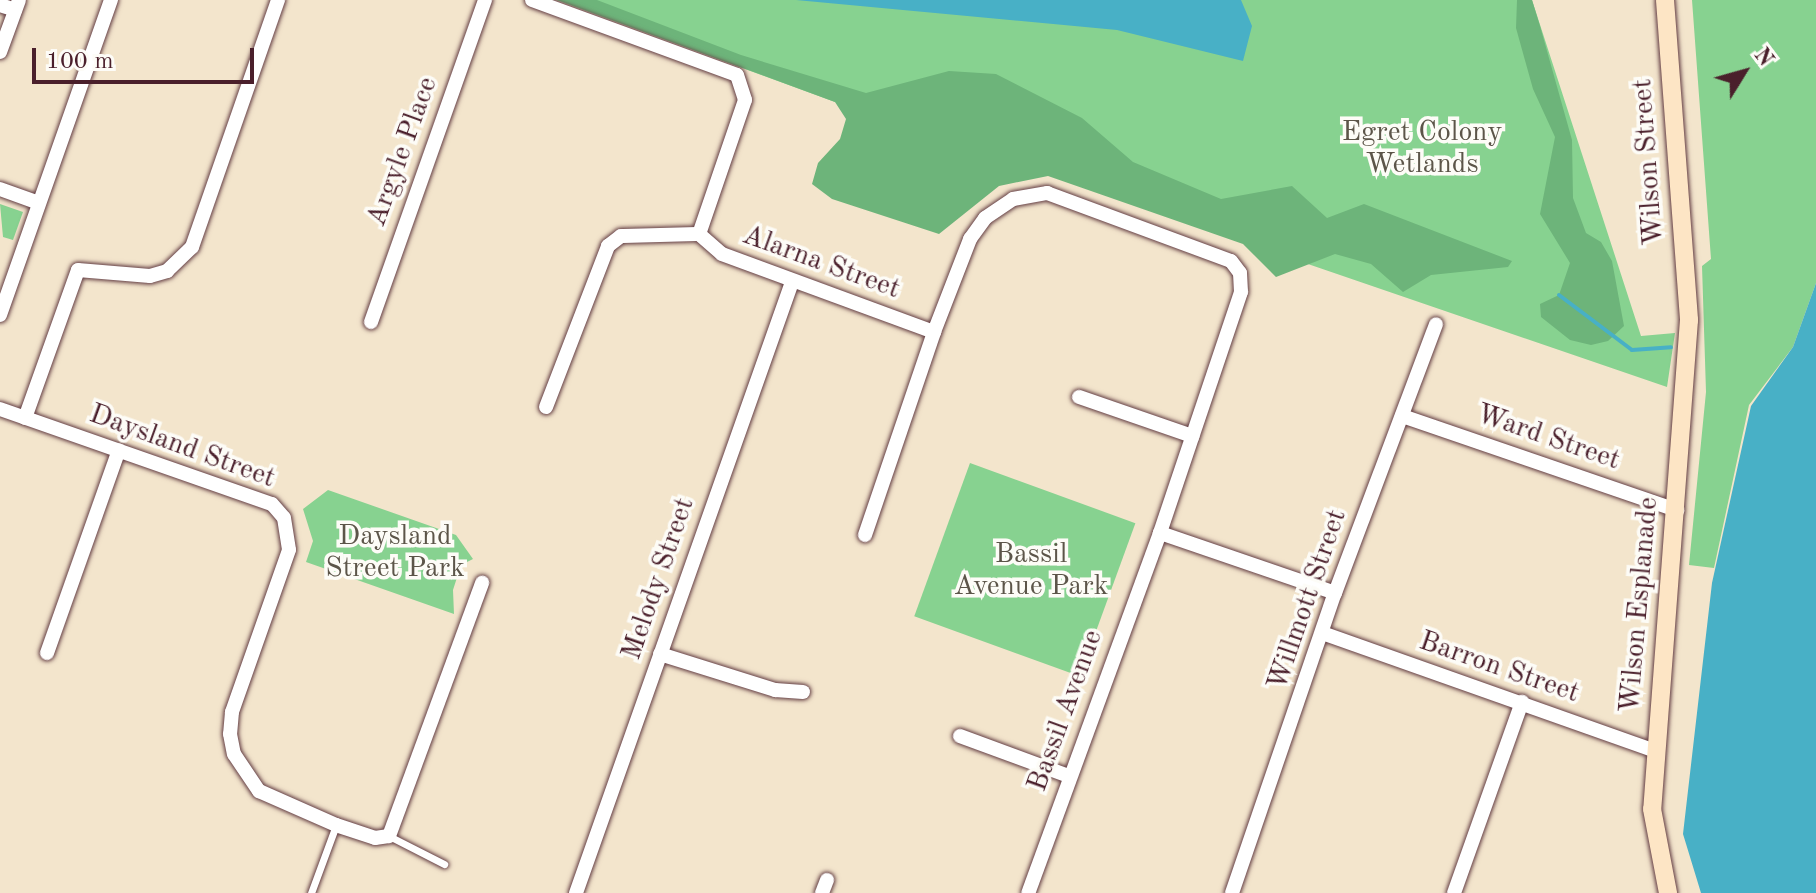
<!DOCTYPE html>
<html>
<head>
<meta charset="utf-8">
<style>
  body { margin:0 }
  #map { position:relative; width:1816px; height:893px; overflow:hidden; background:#f3e5cc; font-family:"Old Standard TT",serif }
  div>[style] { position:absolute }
  .green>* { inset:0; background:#87d290; transform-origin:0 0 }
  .forest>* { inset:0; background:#6db47a }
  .water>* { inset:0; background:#48b0c6 }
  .stream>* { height:4px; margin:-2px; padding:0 2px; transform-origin:2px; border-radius:2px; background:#48b0c6 }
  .roads { filter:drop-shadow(0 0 2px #633d43) drop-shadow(0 0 2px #633d43) }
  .lane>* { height:7px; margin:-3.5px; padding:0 3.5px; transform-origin:3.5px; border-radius:3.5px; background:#fff }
  .street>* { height:14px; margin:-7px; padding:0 7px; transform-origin:7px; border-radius:7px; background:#fff }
  .secondary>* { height:18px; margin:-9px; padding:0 9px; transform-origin:9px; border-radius:9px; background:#fde5c5 }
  span { translate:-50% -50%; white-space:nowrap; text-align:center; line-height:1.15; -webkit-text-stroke:7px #fdfcf7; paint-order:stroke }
  .park-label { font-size:28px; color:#5c5549 }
  .street-label { font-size:28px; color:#4a1f2b }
  .north { position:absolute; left:1704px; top:32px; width:80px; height:80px; -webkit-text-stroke:6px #fdfcf7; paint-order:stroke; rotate:53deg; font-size:22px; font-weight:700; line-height:32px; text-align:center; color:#4a1f2b }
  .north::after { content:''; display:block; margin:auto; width:28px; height:36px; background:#4a1f2b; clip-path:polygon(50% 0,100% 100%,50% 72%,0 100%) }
  .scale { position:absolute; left:32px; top:48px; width:222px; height:36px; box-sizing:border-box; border:4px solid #4a1f2b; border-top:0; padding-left:10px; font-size:24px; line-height:28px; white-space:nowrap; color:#4a1f2b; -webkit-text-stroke:6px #fdfcf7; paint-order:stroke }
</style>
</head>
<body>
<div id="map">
  <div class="green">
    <div style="clip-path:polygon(556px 0,1532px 0,1641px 336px,1675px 333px,1667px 387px,835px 102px)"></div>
    <div style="clip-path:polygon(1692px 0,1816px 0,1816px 283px,1793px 347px,1749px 405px,1714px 568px,1689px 565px,1706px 392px,1702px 266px,1711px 259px)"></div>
    <div style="clip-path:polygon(0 204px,23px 212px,13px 240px,3px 237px)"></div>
    <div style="left:970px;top:463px;width:176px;height:163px;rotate:20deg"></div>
    <div style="clip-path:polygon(328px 490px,456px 535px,473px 559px,461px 565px,453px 590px,454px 614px,306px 562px,313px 541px,303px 509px)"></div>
  </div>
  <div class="forest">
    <div style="clip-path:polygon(558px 0,597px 0,741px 55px,866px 93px,949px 71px,996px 74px,1082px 118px,1133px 162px,1221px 199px,1292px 186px,1327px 218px,1364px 204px,1512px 261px,1508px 267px,1431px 275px,1403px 292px,1371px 264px,1335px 254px,1276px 277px,1243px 244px,1048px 176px,999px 186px,939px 234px,832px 199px,812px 184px,818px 163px,840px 139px,846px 119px,835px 102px)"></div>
    <div style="clip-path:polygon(1517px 0,1532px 0,1540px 26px,1572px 140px,1573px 198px,1586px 233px,1601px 242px,1612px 261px,1624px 326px,1608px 341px,1591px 345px,1570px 340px,1541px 317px,1540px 304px,1559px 295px,1570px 263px,1540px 214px,1555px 137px,1533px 89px,1516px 28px)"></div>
  </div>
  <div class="water">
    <div style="clip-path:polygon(796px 0,1241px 0,1252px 26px,1243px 61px,1117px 30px)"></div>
    <div style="clip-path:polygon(1816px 283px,1816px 893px,1701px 893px,1683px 834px,1712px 583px,1751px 406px,1793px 347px)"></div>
  </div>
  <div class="stream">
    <div style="left:1559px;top:295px;width:91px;rotate:37deg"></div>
    <div style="left:1632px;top:350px;width:39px;rotate:-4deg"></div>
  </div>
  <div class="roads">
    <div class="lane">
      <div style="left:389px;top:836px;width:62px;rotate:27deg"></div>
      <div style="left:311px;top:893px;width:72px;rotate:-69.8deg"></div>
    </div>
    <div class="street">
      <div style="left:532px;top:0;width:218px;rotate:20.1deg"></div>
      <div style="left:737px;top:75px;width:26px;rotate:72deg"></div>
      <div style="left:745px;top:100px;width:142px;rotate:108.9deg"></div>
      <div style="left:699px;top:234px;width:30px;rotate:41deg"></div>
      <div style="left:722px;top:254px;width:226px;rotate:20.2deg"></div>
      <div style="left:0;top:5px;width:16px;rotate:18deg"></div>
      <div style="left:0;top:52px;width:55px;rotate:-69.9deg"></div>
      <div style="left:0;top:189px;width:41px;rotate:19.7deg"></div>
      <div style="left:0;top:315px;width:334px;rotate:-70.6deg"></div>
      <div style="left:371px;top:322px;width:342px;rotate:-70.5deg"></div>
      <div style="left:1079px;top:397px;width:120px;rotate:19deg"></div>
      <div style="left:546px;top:407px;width:173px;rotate:-68.9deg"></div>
      <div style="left:608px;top:246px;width:16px;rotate:-38deg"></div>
      <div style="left:621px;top:236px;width:78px;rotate:-1.5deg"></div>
      <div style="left:0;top:409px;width:288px;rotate:19.3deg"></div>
      <div style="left:272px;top:504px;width:18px;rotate:49deg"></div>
      <div style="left:284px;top:518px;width:32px;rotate:81deg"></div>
      <div style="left:289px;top:550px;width:172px;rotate:109.4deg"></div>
      <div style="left:232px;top:712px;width:22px;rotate:95deg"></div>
      <div style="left:230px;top:734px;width:20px;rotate:79deg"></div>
      <div style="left:234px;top:754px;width:45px;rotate:56deg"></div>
      <div style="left:259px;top:791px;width:84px;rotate:23.8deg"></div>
      <div style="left:336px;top:825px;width:41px;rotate:18.4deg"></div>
      <div style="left:375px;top:838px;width:14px;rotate:-8deg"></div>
      <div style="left:389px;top:836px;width:270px;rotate:-69.8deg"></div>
      <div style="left:1402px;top:416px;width:291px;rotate:18.9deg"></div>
      <div style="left:25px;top:418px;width:157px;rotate:-70.3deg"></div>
      <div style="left:78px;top:270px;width:72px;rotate:4.8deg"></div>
      <div style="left:150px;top:276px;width:18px;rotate:-16deg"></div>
      <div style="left:167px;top:271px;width:35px;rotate:-44deg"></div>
      <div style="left:192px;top:247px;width:262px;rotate:-70.8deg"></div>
      <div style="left:1160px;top:533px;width:185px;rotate:18.9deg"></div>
      <div style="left:865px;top:535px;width:214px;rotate:-71.2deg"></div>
      <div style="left:934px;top:332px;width:100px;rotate:-68.8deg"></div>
      <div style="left:970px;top:239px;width:26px;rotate:-54deg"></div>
      <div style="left:985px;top:218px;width:34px;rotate:-34deg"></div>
      <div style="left:1013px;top:199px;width:35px;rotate:-10deg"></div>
      <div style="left:1047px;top:193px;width:196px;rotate:20.3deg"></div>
      <div style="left:1231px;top:261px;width:15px;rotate:53deg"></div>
      <div style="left:1240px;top:273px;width:19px;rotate:87deg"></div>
      <div style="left:1241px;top:292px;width:254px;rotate:108.6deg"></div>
      <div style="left:1160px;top:533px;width:383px;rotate:110.1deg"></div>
      <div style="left:1325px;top:634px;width:351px;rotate:19.5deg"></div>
      <div style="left:47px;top:653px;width:215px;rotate:-70.5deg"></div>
      <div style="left:660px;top:654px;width:121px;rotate:17.4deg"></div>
      <div style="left:775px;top:690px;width:28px;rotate:4deg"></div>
      <div style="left:960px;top:736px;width:116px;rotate:20.2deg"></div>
      <div style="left:576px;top:893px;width:648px;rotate:-70.53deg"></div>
      <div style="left:822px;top:893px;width:14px;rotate:-69deg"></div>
      <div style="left:1232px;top:893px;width:317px;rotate:-71.1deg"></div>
      <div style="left:1335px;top:593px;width:287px;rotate:-69.4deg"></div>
      <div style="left:1454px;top:893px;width:203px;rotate:-70.4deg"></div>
    </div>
    <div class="secondary">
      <div style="left:1665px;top:0;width:321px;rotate:85.7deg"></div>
      <div style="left:1689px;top:320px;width:490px;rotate:94.3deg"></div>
      <div style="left:1652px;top:809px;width:86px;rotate:79.2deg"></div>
    </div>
  </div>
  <div class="park-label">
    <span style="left:1422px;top:149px">Egret Colony<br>Wetlands</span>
    <span style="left:395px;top:553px">Daysland<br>Street Park</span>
    <span style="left:1031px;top:571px">Bassil<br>Avenue Park</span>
  </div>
  <div class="street-label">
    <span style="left:403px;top:152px;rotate:-70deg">Argyle Place</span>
    <span style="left:1649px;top:162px;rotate:-94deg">Wilson Street</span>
    <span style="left:821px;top:263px;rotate:20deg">Alarna Street</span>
    <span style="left:1548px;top:438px;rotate:19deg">Ward Street</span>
    <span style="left:182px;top:447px;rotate:20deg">Daysland Street</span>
    <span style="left:659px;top:579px;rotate:-71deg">Melody Street</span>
    <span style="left:1308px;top:600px;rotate:-71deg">Willmott Street</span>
    <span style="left:1640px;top:605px;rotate:-85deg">Wilson Esplanade</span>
    <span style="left:1499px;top:668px;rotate:19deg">Barron Street</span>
    <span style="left:1066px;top:711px;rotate:-70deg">Bassil Avenue</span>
  </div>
  <div class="north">N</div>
  <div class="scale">100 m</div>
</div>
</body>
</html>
